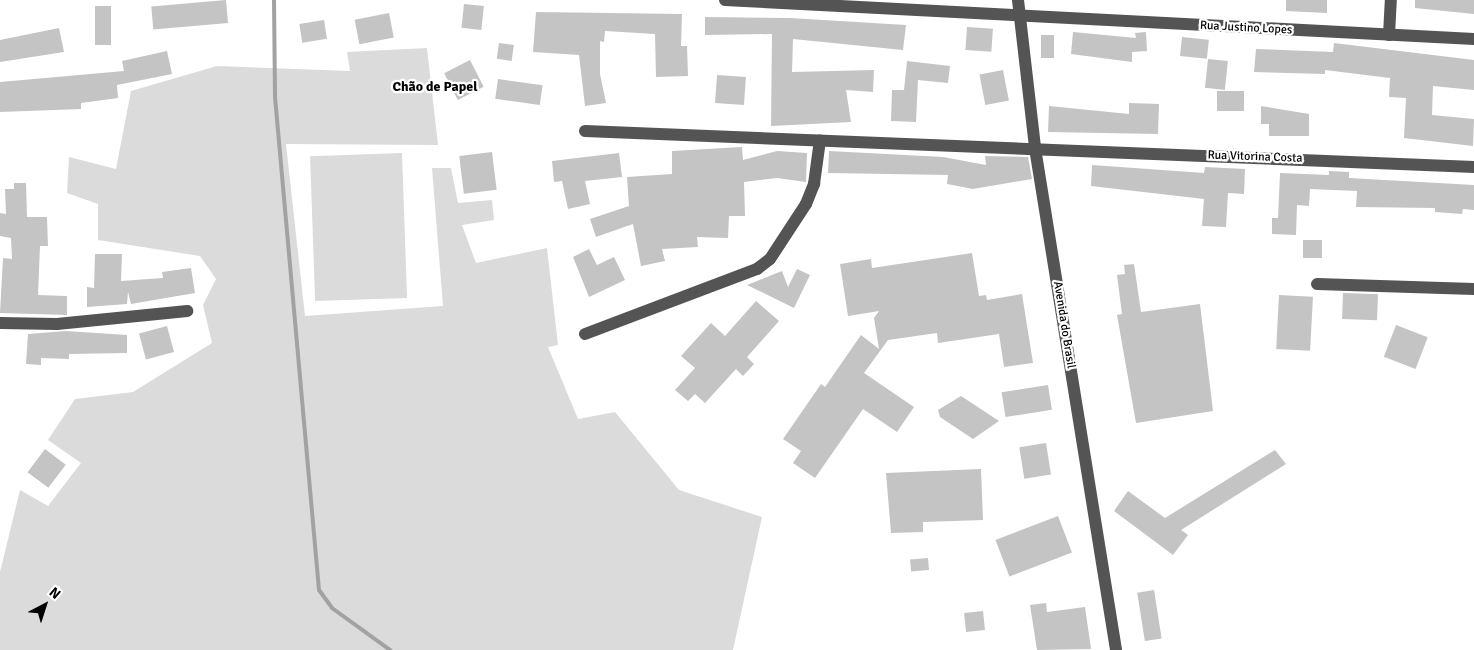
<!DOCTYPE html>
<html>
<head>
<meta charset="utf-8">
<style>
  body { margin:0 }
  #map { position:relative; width:1474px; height:650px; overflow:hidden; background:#fff; font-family:Signika,sans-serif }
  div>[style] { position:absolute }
  .green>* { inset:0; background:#dbdbdb; transform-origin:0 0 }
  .stream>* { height:4px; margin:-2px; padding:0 2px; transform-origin:2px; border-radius:2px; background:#a2a2a2 }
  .building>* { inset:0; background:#c4c4c4; transform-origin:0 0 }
  .minor>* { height:12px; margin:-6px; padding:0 6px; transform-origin:6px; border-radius:6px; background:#545454 }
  span { translate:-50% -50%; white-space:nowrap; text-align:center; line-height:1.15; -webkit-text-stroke:4.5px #fff; paint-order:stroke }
  .street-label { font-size:12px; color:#000 }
  .neighbourhood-label { font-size:14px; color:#000; font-weight:700 }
  .north { position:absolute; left:20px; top:580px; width:50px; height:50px; -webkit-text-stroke:4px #fff; paint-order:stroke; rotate:40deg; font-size:14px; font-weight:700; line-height:20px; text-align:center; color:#000 }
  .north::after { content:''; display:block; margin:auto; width:18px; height:22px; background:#000; clip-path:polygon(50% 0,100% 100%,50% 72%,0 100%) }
</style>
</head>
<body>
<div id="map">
  <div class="green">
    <div style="clip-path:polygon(427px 48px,438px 145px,286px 144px,305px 316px,443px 306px,432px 168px,451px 168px,458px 203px,492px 200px,494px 220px,462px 225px,476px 263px,547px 248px,558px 345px,548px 347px,578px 419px,615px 412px,679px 490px,762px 517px,733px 650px,0 650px,0 572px,20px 490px,48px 506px,81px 463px,48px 440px,75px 399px,133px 392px,212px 343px,203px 305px,216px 279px,200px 256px,98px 240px,98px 204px,67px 193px,69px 157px,116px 169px,131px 91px,217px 66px,350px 71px,347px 52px)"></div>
    <div style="left:402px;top:153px;width:145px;height:92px;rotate:88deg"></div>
  </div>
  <div class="stream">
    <div style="left:274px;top:0;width:97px;rotate:89.4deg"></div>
    <div style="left:275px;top:97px;width:495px;rotate:84.9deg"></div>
    <div style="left:319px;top:590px;width:22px;rotate:54deg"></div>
    <div style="left:332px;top:608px;width:72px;rotate:35.9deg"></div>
  </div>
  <div class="building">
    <div style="left:226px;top:0;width:23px;height:75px;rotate:85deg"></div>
    <div style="clip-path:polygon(1286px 0,1327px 0,1327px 13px,1286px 11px)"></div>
    <div style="clip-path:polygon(1415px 0,1474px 0,1474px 14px,1415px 8px)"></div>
    <div style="left:464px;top:4px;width:20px;height:24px;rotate:6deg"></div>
    <div style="left:95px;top:6px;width:16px;height:39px"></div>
    <div style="clip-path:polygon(536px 12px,682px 14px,681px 46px,687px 46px,688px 76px,656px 77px,655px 34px,605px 31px,604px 42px,600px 41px,600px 74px,606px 103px,585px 106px,579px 55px,533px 52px)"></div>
    <div style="left:389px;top:13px;width:25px;height:35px;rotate:79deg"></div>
    <div style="clip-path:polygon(705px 17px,790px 18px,906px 25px,903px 50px,793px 39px,792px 72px,874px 70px,873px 92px,846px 90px,851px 122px,771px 126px,772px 34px,705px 35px)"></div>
    <div style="left:324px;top:20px;width:19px;height:25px;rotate:81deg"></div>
    <div style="left:967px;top:27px;width:26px;height:23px;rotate:4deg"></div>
    <div style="clip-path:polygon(59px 28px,64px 52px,0 62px,0 40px)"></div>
    <div style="clip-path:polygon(1073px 32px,1136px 38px,1135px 33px,1146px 32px,1147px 51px,1132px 52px,1132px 62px,1071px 54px)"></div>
    <div style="left:1041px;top:35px;width:13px;height:23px"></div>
    <div style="left:1182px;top:37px;width:27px;height:19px;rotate:6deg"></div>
    <div style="left:499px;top:43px;width:15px;height:16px;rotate:8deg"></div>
    <div style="clip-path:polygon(1334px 43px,1474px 60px,1474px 90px,1433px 86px,1432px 115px,1474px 119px,1473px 146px,1404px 138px,1406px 98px,1389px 97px,1390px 78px,1325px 70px,1325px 74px,1254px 72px,1256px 49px,1333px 52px)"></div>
    <div style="clip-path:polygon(167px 51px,172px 74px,117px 85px,118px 98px,81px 103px,81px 109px,0 112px,0 82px,124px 71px,122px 61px)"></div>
    <div style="left:1208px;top:59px;width:20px;height:29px;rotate:6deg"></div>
    <div style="left:470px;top:60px;width:30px;height:29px;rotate:63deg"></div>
    <div style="clip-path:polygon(907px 61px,950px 66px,948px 83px,918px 80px,916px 122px,891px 121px,892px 90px,904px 90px)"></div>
    <div style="left:1003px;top:70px;width:31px;height:24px;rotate:79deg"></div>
    <div style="left:717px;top:75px;width:29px;height:28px;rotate:4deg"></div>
    <div style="left:498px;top:79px;width:45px;height:20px;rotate:8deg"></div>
    <div style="left:1217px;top:91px;width:27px;height:20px"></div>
    <div style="clip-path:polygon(1129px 103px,1159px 104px,1158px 134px,1048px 132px,1049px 106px,1129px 114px)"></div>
    <div style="clip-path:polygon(1261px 106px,1309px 114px,1309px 136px,1269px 136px,1269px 124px,1261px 124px)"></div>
    <div style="clip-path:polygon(742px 147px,743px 160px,777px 151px,807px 153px,806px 182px,777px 178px,744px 182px,745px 216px,729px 216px,728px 238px,697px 237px,698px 247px,662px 249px,665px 261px,641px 266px,633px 224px,596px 237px,590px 219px,629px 206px,627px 177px,672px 174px,672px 151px)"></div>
    <div style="clip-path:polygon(829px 151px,943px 157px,986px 165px,985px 156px,1028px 157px,1032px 179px,973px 189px,947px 184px,948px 175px,828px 173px)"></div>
    <div style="left:492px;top:152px;width:38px;height:33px;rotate:83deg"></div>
    <div style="clip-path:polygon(619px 153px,622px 177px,585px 181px,590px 204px,568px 209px,562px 181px,554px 182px,552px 161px)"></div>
    <div style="clip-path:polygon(1092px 165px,1204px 173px,1205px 167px,1245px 169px,1244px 194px,1228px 193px,1226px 227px,1202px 226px,1204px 199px,1091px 186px)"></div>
    <div style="clip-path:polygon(1329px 171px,1349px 172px,1349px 178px,1474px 185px,1474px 210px,1463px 209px,1462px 214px,1435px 212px,1435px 208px,1356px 207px,1357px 191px,1310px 189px,1309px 206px,1297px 205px,1296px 235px,1272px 234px,1272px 218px,1278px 218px,1280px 173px,1329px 175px)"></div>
    <div style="clip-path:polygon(14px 183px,26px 183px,27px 217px,47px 217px,48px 246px,40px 246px,38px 295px,67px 296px,67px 315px,0 313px,3px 258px,12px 259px,11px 238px,0 236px,0 213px,6px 214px,5px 189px,14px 189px)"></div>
    <div style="left:1303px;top:240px;width:19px;height:18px"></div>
    <div style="clip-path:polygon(589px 249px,597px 265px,614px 257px,625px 280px,589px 297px,573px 257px)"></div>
    <div style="clip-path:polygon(972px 253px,979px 296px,986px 295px,987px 300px,1022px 294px,1033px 363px,1004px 367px,999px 334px,938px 343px,937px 333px,888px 340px,864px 373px,914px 407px,897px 432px,863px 409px,815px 478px,793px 463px,801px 451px,783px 439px,821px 384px,825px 387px,861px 335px,879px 349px,874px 318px,879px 311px,848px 316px,840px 264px,871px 259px,872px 268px)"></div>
    <div style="clip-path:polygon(95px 254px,122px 254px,121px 281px,163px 278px,162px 272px,191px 268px,195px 293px,131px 304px,128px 292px,127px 304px,87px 307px,87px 287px,94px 288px)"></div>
    <div style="clip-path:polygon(1134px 264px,1141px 312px,1200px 304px,1213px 411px,1136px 423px,1117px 315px,1122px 314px,1117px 275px,1125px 274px,1124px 265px)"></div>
    <div style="clip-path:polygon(797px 269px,810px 275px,794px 308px,747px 285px,782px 271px,788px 287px)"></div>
    <div style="left:1343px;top:293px;width:35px;height:26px;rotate:2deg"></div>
    <div style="left:1279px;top:295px;width:34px;height:54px;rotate:3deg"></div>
    <div style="clip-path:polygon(756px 301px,779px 321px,747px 357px,754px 364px,743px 376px,736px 369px,705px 403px,695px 394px,688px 401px,675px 390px,695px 368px,681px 356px,711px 323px,725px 336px)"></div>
    <div style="left:1396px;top:325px;width:34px;height:34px;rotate:21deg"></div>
    <div style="left:167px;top:326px;width:27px;height:29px;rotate:75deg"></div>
    <div style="clip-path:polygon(66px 331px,127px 335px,127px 353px,69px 354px,69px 359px,41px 358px,41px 365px,26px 364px,28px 334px)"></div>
    <div style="left:1048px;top:385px;width:25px;height:47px;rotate:81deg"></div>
    <div style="clip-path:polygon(961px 396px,999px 421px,973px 439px,940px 417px,938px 410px)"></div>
    <div style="left:1046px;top:443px;width:32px;height:27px;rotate:81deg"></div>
    <div style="left:45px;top:449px;width:26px;height:29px;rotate:37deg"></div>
    <div style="clip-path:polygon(1275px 450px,1286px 464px,1181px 530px,1188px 535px,1173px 555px,1114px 511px,1128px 491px,1165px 518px)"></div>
    <div style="clip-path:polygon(981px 469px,983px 520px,923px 522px,923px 532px,891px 533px,886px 473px)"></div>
    <div style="left:1058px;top:516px;width:39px;height:67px;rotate:69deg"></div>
    <div style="left:928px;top:558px;width:12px;height:18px;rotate:85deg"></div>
    <div style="left:1154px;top:590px;width:49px;height:17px;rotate:81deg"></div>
    <div style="clip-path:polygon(1046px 603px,1047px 612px,1085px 607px,1091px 649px,1037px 650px,1030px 605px)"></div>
    <div style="left:983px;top:611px;width:19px;height:19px;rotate:84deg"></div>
  </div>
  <div class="minor">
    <div style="left:725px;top:0;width:750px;rotate:2.98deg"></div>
    <div style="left:1018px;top:0;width:149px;rotate:83.4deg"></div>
    <div style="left:1035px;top:148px;width:508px;rotate:80.83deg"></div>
    <div style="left:1389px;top:35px;width:35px;rotate:-87deg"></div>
    <div style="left:585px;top:131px;width:890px;rotate:2.32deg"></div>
    <div style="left:1317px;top:284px;width:157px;rotate:1.8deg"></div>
    <div style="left:0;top:323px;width:57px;rotate:1deg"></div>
    <div style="left:57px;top:324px;width:131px;rotate:-5.7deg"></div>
    <div style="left:585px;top:334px;width:184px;rotate:-20.7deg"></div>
    <div style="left:757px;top:269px;width:16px;rotate:-38deg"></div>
    <div style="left:770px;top:259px;width:66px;rotate:-56.8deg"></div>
    <div style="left:806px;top:204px;width:22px;rotate:-68deg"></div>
    <div style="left:814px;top:184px;width:44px;rotate:-82.2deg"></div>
  </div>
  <div class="street-label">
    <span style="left:1246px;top:28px;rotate:3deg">Rua Justino Lopes</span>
    <span style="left:1255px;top:157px;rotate:2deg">Rua Vitorina Costa</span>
    <span style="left:1064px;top:325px;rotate:81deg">Avenida do Brasil</span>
  </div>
  <div class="neighbourhood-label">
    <span style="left:435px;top:87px">Chão de Papel</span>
  </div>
  <div class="north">N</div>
</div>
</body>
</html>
